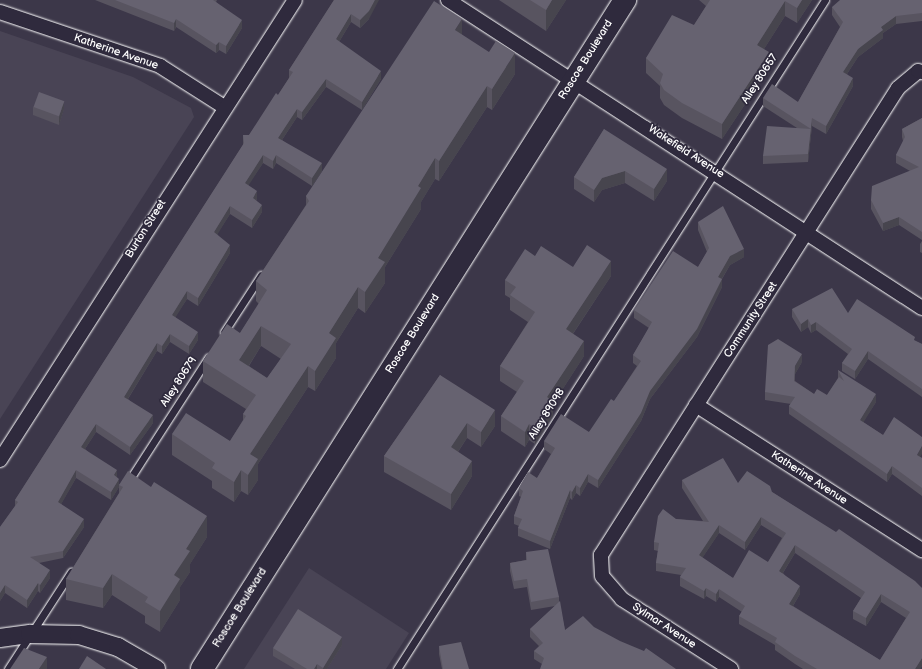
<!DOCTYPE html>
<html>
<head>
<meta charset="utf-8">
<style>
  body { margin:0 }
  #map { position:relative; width:922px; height:669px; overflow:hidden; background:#3c3749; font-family:"Balsamiq Sans",sans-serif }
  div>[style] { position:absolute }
  .built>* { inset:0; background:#494455 }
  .roads { filter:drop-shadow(0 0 1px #fff) drop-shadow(0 0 1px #fff) }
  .service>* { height:7px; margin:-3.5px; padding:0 3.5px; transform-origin:3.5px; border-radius:3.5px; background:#2f2a3d }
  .minor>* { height:14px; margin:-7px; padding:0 7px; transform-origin:7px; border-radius:7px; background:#2f2a3d }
  .tertiary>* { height:18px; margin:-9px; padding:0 9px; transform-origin:9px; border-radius:9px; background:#2f2a3d }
  .primary>* { height:22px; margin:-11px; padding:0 11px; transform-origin:11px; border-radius:11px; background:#2f2a3d }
  .wall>* { inset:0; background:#585460 }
  .shaded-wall>* { inset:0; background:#47454e }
  .building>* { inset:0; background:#666270; transform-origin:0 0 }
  span { translate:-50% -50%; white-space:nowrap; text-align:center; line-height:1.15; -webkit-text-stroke:3.5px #2f2a3d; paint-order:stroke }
  .street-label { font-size:11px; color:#fff }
</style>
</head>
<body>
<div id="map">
  <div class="built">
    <div style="clip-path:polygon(0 31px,133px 77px,191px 108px,194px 117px,0 419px)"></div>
    <div style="clip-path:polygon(309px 568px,409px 633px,386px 669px,244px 669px)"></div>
  </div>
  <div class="roads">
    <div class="service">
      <div style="left:224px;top:332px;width:68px;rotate:-57deg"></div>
      <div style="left:128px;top:482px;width:148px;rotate:-57.2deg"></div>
      <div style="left:8px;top:669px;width:116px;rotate:-57deg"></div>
      <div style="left:397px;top:669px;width:794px;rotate:-57.39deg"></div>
    </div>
    <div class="minor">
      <div style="left:448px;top:0;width:565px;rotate:33.02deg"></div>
      <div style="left:0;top:12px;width:169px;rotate:18.6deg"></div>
      <div style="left:160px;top:66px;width:76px;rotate:32.6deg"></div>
      <div style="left:696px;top:405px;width:269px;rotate:32.7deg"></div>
      <div style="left:0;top:460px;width:546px;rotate:-57.33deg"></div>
      <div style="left:731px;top:669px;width:130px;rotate:-147.3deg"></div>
      <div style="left:622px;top:599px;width:30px;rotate:-131deg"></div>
      <div style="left:602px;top:576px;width:21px;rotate:-93deg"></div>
      <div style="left:601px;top:555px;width:553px;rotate:-57.54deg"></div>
      <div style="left:898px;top:88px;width:26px;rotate:-40deg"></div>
      <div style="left:918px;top:71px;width:4px;rotate:14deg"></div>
    </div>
    <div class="tertiary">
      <div style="left:0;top:638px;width:30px;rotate:-8deg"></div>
      <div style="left:30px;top:634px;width:49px;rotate:1.2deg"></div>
      <div style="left:79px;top:635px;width:41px;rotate:17.1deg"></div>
      <div style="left:118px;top:647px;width:44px;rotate:30.1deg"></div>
    </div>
    <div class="primary">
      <div style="left:202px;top:669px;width:792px;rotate:-57.7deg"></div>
    </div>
  </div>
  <div class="wall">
    <div style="clip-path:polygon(95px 0,217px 0,216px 2px,242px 28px,226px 54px,219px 50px,216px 53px,176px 27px,174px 31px)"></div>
    <div style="clip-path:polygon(334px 0,369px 19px,360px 28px,351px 22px,339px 42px,381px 79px,362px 110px,326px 87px,302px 120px,297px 117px,282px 140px,322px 171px,312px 186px,276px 163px,273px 169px,263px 163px,248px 185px,257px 199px,256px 201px,262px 212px,252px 228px,230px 214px,217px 234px,230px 253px,198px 306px,187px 299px,175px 317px,198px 340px,189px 354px,170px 342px,162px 354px,157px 351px,128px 399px,153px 423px,130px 455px,96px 432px,85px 449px,117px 477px,119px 484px,207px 537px,190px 564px,190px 572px,180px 587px,180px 600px,160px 632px,145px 623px,145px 616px,112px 595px,103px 608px,66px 600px,66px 579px,119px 493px,119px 487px,111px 500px,76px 478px,61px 504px,84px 527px,63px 558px,39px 563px,50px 578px,40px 593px,38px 591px,27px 608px,5px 593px,0 601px,0 527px,15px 506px,15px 500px,243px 145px,243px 135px,249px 135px,278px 95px,289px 78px,289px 70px)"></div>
    <div style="clip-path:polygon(499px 0,566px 0,546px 31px)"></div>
    <div style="clip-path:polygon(699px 0,812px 0,797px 23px,785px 16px,764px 49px,769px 68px,722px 139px,682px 118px,664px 105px,660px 98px,660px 86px,646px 73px,646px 58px,694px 25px,706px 6px)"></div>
    <div style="clip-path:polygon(922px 0,922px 21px,896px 24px,883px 33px,883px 38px,858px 57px,847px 74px,853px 86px,826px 134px,812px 126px,808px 162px,763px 164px,763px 156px,797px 128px,763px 106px,763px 98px,798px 102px,840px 27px,832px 15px,832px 7px)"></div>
    <div style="clip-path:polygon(evenodd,462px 35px,515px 74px,492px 110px,487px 107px,439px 181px,435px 179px,421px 202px,421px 209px,385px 267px,385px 283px,365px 313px,358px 308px,336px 343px,336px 358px,315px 391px,308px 387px,258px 464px,258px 480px,248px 495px,241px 491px,234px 502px,212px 488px,212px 481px,172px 455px,172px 434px,230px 441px,243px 420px,243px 414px,246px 409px,203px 382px,203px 361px,240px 333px,259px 304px,256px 301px,256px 281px,306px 205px,306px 196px,462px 35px,261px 346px,281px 359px,267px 378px,249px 366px,261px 346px)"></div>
    <div style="clip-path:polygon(33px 107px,64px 109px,59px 125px,33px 115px)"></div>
    <div style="clip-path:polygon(922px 118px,922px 240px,899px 225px,883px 231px,871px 209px,871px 200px,910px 171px,896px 163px,896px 155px,903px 141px,902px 137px,902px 129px)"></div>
    <div style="clip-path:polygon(604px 129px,667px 181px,654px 201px,625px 183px,602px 190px,594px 202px,574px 189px,574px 177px)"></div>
    <div style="clip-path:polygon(698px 222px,744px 257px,730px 265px,722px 279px,722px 287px,697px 337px,650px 399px,641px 421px,598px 488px,588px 482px,580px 496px,576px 493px,572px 500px,570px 498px,550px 549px,518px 536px,518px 528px,519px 526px,514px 524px,514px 516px,521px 497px,519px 496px,519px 488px,537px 478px,551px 454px,544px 449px,544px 441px,589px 432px,614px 401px,637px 366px,633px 363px,633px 355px,649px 328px,634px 318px,634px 310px,698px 267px,707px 252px,698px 230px)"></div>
    <div style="clip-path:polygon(922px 241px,922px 253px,920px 252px,920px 244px)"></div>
    <div style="clip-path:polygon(535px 256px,573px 267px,611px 276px,573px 334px,584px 356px,553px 404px,553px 416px,535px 444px,529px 440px,525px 447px,501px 431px,501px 416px,517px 392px,500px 381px,500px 366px,528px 322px,510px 310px,510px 298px,505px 295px,505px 280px)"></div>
    <div style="clip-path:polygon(792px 309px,848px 313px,915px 341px,922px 344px,922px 397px,868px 359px,855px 379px,842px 371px,842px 363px,848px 354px,816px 330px,811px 333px,808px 327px,801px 332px,792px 317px)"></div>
    <div style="clip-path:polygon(802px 362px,795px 374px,795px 381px,814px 394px,827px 395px,838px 378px,838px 370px,876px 402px,863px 422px,883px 435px,922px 458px,922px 496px,892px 474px,887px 482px,789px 414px,789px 406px,791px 404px,765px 400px,765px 392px)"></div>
    <div style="clip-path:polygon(440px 375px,495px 426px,481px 447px,467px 438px,458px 452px,472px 476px,451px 510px,384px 472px,384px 456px)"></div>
    <div style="clip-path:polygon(evenodd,682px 480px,738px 483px,772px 492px,922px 588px,922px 666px,920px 669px,803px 669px,795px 664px,775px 650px,775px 645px,739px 624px,739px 616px,742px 612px,719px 597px,716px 602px,706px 596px,704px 599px,680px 586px,680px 577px,681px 575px,656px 571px,656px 563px,658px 551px,654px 550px,654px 542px,676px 519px,703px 521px,682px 488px,682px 480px,761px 525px,782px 538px,768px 562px,733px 578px,702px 558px,719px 533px,745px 550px,761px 525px,682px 480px,795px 553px,861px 598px,853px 611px,853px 619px,866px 626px,881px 602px,906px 618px,880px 660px,793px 606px,800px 594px,783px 573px,795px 553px)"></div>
    <div style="clip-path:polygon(526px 552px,559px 597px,559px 602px,565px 630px,594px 627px,542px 664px,534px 659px,534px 651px,539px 646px,530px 637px,530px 629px,555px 606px,531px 610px,527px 587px,514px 589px,510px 571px,510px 563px,526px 560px)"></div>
    <div style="clip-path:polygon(342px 645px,327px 669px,295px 669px,273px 656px,273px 648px)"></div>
    <div style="clip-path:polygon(439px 646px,469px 669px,442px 669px,439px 654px)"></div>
  </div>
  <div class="shaded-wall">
    <div style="clip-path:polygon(375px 0,379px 0,369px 19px,360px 28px,360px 20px)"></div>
    <div style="clip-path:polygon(552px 0,566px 0,546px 31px,546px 10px)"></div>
    <div style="clip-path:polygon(802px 0,812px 0,797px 23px,797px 8px)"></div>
    <div style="clip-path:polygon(785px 1px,785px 16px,757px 60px,757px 45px)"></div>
    <div style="clip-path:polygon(351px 14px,351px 22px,336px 47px,336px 39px)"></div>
    <div style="clip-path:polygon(896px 16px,896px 24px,883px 33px,883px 38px,858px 57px,843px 80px,843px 72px,858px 49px,881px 27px)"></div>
    <div style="clip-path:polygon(176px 19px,176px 27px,174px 31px,174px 23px)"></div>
    <div style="clip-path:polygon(462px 19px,462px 40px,455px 30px)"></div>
    <div style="clip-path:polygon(242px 20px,242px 28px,226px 54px,226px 46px)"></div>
    <div style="clip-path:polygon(219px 42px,219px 50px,216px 53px,216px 45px)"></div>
    <div style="clip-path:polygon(769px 52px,769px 68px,722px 139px,722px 124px)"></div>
    <div style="clip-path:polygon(515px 53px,515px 74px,492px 110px,492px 89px)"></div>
    <div style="clip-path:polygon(381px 71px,381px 79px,362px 110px,362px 102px)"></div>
    <div style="clip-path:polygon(853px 78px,853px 86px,826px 134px,826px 126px)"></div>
    <div style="clip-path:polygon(326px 79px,326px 87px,302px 120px,302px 112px)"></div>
    <div style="clip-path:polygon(487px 86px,487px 107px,439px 181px,439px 161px)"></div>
    <div style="clip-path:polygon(64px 101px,64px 109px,59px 125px,59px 117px)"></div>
    <div style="clip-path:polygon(297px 109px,297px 117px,278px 146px,278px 138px)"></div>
    <div style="clip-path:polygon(812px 118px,812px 126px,808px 162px,808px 154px)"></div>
    <div style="clip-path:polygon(263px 155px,263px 163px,245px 191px,245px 183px)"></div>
    <div style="clip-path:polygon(276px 155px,276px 163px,273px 169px,273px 161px)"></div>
    <div style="clip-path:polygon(435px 158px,435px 179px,421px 202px,421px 209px,385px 267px,385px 283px,365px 313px,365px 292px,378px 258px,418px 186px)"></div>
    <div style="clip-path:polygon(322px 163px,322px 171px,312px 186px,312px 178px)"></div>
    <div style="clip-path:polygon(667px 169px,667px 181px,654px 201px,654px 189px)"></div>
    <div style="clip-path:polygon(625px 171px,625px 183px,602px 190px,594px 202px,594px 190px,602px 178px)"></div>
    <div style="clip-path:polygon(257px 191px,257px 199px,253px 206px,253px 198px)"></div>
    <div style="clip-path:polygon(262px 205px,262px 212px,252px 228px,252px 220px)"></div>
    <div style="clip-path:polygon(230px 206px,230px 214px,214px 240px,214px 232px)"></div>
    <div style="clip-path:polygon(899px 217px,899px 225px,883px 231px,883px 223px)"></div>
    <div style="clip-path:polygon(230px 245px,230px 253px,198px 306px,198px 298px)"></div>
    <div style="clip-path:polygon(744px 249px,744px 257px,730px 265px,718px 285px,718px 277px,730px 256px)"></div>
    <div style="clip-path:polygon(611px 261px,611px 276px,566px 344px,566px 329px)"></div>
    <div style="clip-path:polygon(722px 279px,722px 287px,697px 337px,650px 399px,641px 421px,598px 488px,598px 480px,650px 391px)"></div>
    <div style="clip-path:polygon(358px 287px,358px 308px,336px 343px,336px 358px,315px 391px,315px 371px,329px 333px)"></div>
    <div style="clip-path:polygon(187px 291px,187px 299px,172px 323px,172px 315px)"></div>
    <div style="clip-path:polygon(808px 319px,808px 327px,801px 332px,801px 324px)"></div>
    <div style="clip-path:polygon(816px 322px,816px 330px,811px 333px,811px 325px)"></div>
    <div style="clip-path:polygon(261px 326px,261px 346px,239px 381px,239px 360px)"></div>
    <div style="clip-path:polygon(198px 332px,198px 340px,189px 354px,189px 346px)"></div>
    <div style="clip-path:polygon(170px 334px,170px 342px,162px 354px,162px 346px)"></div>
    <div style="clip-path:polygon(584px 341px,584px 356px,553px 404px,553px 416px,535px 444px,535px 428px,547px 397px)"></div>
    <div style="clip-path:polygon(157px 343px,157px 351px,124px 405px,124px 397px)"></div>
    <div style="clip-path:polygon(868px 351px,868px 359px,855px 379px,855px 371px)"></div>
    <div style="clip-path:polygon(802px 354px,802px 362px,795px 374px,794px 389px,795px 366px)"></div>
    <div style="clip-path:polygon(308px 366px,308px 387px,258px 464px,258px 480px,248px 495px,248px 475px,250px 454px)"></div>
    <div style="clip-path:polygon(876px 394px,876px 402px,860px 428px,860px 420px)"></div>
    <div style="clip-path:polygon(495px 410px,495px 426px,481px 447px,481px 432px)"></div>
    <div style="clip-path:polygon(153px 415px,153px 423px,130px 455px,130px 447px)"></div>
    <div style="clip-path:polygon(467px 423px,467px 438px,451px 462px,451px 447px)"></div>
    <div style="clip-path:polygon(96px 424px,96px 432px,81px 455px,81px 447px)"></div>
    <div style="clip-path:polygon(529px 424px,529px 440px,525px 447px,525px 432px)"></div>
    <div style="clip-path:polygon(922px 446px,922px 454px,917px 463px,917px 455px)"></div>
    <div style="clip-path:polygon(472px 461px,472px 476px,451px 510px,451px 494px)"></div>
    <div style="clip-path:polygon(892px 466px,892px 474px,887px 482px,887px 474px)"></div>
    <div style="clip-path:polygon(76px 470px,76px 478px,58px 510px,58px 502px)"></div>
    <div style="clip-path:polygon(117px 470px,117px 478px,114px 475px)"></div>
    <div style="clip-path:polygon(241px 470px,241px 491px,234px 502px,234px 482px)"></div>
    <div style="clip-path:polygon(588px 474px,588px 482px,580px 496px,580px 488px)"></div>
    <div style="clip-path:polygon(119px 479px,119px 487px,111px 500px,111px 492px)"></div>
    <div style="clip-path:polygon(576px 485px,576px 493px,572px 500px,572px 492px)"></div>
    <div style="clip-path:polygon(570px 490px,570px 498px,550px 549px,550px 541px)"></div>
    <div style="clip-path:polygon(207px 516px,207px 537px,190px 564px,190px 572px,180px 587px,180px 600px,160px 632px,160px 611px,174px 575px,186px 549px)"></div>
    <div style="clip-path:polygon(761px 517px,761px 525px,745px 550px,745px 542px)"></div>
    <div style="clip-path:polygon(84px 519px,84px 527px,63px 558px,63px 551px)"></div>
    <div style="clip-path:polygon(719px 525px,719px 533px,699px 563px,699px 555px)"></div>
    <div style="clip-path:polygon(795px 545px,795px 553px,779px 579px,779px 571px)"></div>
    <div style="clip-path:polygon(50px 570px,50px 578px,40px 593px,40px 585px)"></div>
    <div style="clip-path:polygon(112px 574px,112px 595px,103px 608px,103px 588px)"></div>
    <div style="clip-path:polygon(38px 583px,38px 591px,27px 608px,27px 600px)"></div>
    <div style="clip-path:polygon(5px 585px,5px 593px,0 601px,0 593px)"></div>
    <div style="clip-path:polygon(800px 586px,800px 594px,789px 612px,789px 604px)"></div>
    <div style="clip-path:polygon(706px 588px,706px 596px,704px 599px,704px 591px)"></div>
    <div style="clip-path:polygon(719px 589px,719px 597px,716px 602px,716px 594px)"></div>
    <div style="clip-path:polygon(881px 594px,881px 602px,866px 626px,866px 618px)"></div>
    <div style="clip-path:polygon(342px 637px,342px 645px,327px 669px,323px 669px,323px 668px)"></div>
    <div style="clip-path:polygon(47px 657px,47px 669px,39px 669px)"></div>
    <div style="clip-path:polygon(922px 658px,922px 666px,920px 669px,915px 669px)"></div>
    <div style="clip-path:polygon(317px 664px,317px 669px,314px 669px)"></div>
  </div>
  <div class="building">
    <div style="clip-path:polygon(115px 0,213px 0,242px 20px,226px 46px,219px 42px,216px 45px,176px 19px,174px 23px)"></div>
    <div style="clip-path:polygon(334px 0,375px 0,369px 11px,360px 20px,351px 14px,336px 39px,381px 71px,362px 102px,326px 79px,302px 112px,297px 109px,278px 138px,322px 163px,312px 178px,276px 155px,273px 161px,263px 155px,245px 183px,257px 191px,253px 198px,262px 205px,252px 220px,230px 206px,214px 232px,230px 245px,198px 298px,187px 291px,172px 315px,198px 332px,189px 346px,170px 334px,162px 346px,157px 343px,124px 397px,153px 415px,130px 447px,96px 424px,81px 447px,117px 470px,114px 475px,119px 479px,111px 492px,76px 470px,58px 502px,84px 519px,63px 551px,30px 557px,50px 570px,40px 585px,38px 583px,27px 600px,5px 585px,0 593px,0 527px,18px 502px,15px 500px,244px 143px,243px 135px,249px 135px,276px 93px,278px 95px,293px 72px,289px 70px)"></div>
    <div style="clip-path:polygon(530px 0,552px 0,546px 10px)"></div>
    <div style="clip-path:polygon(710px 0,802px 0,797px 8px,785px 1px,757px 45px,769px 52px,722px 124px,682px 103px,664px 90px,660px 83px,663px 74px,646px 58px,672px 15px,694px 25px)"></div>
    <div style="clip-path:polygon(840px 0,922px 0,922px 13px,896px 16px,881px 27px,883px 30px,858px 49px,843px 72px,853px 78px,826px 126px,812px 118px,808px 154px,763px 156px,767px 126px,811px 129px,763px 98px,772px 84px,798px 102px,843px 22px,832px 7px)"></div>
    <div style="clip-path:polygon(evenodd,434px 1px,462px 19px,455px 30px,489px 52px,496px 41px,515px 53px,492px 89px,487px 86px,439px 161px,435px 158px,418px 186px,421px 188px,378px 258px,385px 262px,365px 292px,358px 287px,329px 333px,336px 338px,315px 371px,308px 366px,250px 454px,258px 459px,248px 475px,241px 470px,234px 482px,212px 468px,215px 463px,172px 434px,186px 413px,230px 441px,246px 416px,243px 414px,256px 395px,203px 361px,227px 324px,240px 333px,267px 290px,256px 281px,309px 201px,306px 196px,434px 1px,261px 326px,291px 344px,267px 378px,239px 360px,261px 326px)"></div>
    <div style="left:39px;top:92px;width:27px;height:16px;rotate:20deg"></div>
    <div style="clip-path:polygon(922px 118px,922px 232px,899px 217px,883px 223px,871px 200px,872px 186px,919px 167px,896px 155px,905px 137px,902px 129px)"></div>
    <div style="clip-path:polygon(604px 129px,667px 169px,654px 189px,625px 171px,602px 178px,594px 190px,574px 177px)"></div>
    <div style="clip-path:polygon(723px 206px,744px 249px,730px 256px,718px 277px,722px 279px,697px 329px,650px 391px,641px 413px,598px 480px,588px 474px,580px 488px,576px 485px,572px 492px,570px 490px,550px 541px,518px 528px,522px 519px,514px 516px,523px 491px,519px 488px,521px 484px,528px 472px,537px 478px,555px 448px,544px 441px,561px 414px,589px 432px,611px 399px,614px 401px,641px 361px,633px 355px,652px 322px,634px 310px,673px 251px,698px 267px,709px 248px,698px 222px)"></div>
    <div style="clip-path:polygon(587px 245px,611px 261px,566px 329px,584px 341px,547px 397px,553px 401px,535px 428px,529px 424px,525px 432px,501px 416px,524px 381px,500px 366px,535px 312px,510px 295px,516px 287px,505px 280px,525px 249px,535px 256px,541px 246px,573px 267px)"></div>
    <div style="clip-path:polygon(832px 288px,848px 313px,857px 299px,915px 337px,914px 340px,922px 344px,922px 389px,868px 351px,855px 371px,842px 363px,852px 349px,816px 322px,811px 325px,808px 319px,801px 324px,792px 309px)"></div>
    <div style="clip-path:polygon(778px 339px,802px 354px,795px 366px,794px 381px,814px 394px,817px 389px,827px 395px,839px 377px,844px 381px,838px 370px,876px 394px,860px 420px,883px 435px,894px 417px,922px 437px,922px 446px,917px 455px,922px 458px,922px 488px,892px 466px,887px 474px,789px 406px,795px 397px,765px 392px,768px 345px)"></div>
    <div style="clip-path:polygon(440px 375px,495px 410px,481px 432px,467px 423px,451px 447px,472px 461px,451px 494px,384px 456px)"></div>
    <div style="clip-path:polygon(evenodd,723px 458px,738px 483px,747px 471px,770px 486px,772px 492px,836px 532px,839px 529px,915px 581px,922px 588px,922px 658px,915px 669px,817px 669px,795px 656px,775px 642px,777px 638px,739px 616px,745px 606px,719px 589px,716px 594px,706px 588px,704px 591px,680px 577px,686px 568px,656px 563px,659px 543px,654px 542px,658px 516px,663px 509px,676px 519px,709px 522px,682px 480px,723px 458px,761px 517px,786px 533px,768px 562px,749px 550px,733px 578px,699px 555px,719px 525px,745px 542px,761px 517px,723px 458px,795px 545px,865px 592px,853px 611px,866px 618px,881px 594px,910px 612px,880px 660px,789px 604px,800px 586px,779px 571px,795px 545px)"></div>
    <div style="clip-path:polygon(128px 471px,151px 487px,154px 482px,207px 516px,186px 549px,190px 551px,174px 575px,180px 579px,160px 611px,145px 602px,148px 597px,112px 574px,103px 588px,66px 579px,123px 487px,119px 485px)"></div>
    <div style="clip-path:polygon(548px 549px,559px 597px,531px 602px,527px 579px,514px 581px,510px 563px,527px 560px,526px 552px)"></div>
    <div style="clip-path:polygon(560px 601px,565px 630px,583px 616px,594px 627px,620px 641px,644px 651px,646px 648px,676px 669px,540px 669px,544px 658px,534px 651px,543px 643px,530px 629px)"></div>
    <div style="clip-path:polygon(298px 609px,342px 637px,323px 668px,317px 664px,314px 669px,307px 669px,273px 648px)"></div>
    <div style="clip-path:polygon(461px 642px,469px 669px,443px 669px,439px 646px)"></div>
    <div style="clip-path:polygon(24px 648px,47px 657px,39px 669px,10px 669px)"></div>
    <div style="clip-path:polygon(87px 656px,106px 669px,79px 669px)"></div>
  </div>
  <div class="street-label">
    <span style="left:116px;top:52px;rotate:19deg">Katherine Avenue</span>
    <span style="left:586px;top:60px;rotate:-58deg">Roscoe Boulevard</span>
    <span style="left:760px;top:79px;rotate:-57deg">Alley 80657</span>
    <span style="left:686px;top:152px;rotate:33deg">Wakefield Avenue</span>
    <span style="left:146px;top:229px;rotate:-58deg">Burton Street</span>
    <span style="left:751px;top:320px;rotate:-57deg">Community Street</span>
    <span style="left:413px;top:334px;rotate:-58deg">Roscoe Boulevard</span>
    <span style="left:179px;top:382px;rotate:-57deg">Alley 80679</span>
    <span style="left:547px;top:414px;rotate:-58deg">Alley 89098</span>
    <span style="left:809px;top:478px;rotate:33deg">Katherine Avenue</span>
    <span style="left:240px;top:608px;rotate:-58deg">Roscoe Boulevard</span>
    <span style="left:664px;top:626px;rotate:33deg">Sylmar Avenue</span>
  </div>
</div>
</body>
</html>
